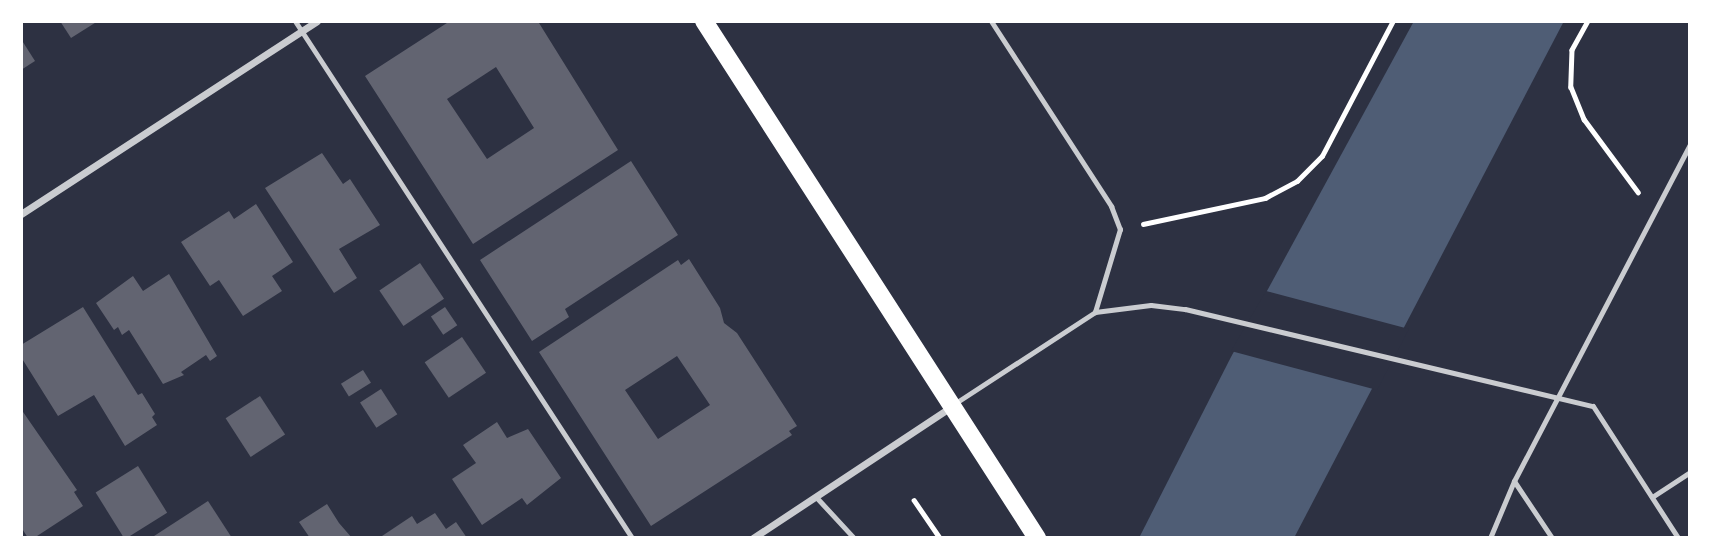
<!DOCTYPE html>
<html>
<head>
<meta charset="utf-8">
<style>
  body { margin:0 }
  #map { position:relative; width:1711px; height:559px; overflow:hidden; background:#2d3142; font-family:"Noto Sans",sans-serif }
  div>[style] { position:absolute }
  .water>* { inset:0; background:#4f5d75 }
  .pier>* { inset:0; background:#2d3142 }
  .building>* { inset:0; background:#626471; transform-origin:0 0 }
  .path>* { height:4.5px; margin:-2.25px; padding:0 2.25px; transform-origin:2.25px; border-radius:2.25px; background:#fff }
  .service>* { height:5px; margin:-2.5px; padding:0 2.5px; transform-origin:2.5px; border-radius:2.5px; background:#caccd0 }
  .minor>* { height:7px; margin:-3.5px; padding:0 3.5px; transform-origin:3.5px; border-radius:3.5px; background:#caccd0 }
  .primary>* { height:18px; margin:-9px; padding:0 9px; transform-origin:9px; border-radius:9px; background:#fff }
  span { translate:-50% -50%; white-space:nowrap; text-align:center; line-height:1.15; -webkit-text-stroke:5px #fff; paint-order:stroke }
  .frame { position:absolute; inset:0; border:23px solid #fff; pointer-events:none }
</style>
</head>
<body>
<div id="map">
  <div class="water">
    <div style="clip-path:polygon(1414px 21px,1564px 21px,1294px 538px,1139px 538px,1231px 357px)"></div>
  </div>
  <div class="pier">
    <div style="clip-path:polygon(1266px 291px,1409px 329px,1377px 390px,1231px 351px)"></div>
  </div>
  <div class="building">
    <div style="clip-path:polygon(60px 21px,98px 21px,71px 38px)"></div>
    <div style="clip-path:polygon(evenodd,450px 21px,539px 23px,618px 150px,473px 244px,365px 76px,450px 21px,496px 67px,534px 128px,487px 159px,447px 99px,496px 67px)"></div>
    <div style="clip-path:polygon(21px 39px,35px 61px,21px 70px)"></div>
    <div style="clip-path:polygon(322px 153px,343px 184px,350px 179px,380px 225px,339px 249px,357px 278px,334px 293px,265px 188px)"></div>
    <div style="clip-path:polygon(631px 161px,678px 235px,565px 309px,569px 317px,532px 341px,480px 260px)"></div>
    <div style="clip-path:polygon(256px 204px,293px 262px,272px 276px,282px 291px,243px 316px,219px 280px,210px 286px,181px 242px,229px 211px,234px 219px)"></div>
    <div style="clip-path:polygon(evenodd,689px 259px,720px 308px,724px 323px,737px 333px,797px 426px,789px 431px,792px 435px,651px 526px,539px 352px,678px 260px,681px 265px,689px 259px,677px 356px,710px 405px,658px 439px,625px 390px,677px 356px)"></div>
    <div style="left:420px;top:263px;width:43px;height:49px;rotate:56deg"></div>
    <div style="clip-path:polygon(169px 274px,217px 356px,210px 361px,206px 355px,181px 372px,184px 375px,163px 384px,129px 330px,122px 335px,118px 327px,114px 330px,96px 303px,133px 276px,143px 291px)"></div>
    <div style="clip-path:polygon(83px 307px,138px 395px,142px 393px,155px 414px,152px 417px,157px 425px,125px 446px,94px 395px,58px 416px,21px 357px,21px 345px)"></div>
    <div style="left:445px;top:307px;width:22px;height:17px;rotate:56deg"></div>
    <div style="left:462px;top:337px;width:43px;height:45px;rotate:56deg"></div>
    <div style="left:363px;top:370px;width:15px;height:26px;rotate:58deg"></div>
    <div style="left:381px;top:389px;width:30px;height:25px;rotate:57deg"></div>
    <div style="left:260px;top:396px;width:46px;height:41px;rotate:57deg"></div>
    <div style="clip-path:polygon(21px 409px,77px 490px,74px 492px,83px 506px,34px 538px,28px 538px,21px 527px)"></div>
    <div style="clip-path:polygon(497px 422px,507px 438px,528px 429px,561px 478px,527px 505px,522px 498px,482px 525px,452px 479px,476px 463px,463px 445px)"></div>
    <div style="left:138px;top:466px;width:55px;height:50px;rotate:58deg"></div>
    <div style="clip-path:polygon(208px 501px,232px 538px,151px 538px)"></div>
    <div style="clip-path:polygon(327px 504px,339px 523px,352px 538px,310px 538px,299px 522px)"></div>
    <div style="clip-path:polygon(435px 513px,446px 529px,456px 522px,467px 538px,379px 538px,412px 516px,417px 524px)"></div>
  </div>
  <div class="path">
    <div style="left:1588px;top:21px;width:33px;rotate:119deg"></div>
    <div style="left:1572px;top:50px;width:37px;rotate:92deg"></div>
    <div style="left:1571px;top:87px;width:35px;rotate:68deg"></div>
    <div style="left:1584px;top:119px;width:91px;rotate:53.5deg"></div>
    <div style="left:1143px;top:224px;width:125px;rotate:-12deg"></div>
    <div style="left:1265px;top:198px;width:36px;rotate:-28deg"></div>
    <div style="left:1297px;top:181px;width:35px;rotate:-45deg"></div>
    <div style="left:1322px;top:156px;width:153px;rotate:-62.3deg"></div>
    <div style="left:914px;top:500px;width:46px;rotate:55.6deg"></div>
  </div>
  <div class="service">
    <div style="left:295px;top:21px;width:617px;rotate:56.9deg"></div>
    <div style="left:991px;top:21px;width:221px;rotate:57deg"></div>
    <div style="left:1111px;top:206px;width:25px;rotate:69deg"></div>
    <div style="left:1120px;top:229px;width:87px;rotate:106.8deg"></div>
    <div style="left:954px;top:404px;width:168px;rotate:-33.1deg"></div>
    <div style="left:1095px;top:312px;width:56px;rotate:-7.1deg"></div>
    <div style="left:1151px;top:305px;width:34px;rotate:7deg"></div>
    <div style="left:1185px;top:309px;width:419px;rotate:13.4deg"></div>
    <div style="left:1593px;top:406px;width:157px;rotate:57.2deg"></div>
    <div style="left:1514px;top:481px;width:69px;rotate:56.3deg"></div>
    <div style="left:816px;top:497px;width:56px;rotate:47.2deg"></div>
    <div style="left:1652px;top:497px;width:45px;rotate:-33.3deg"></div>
    <div style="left:1490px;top:538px;width:62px;rotate:-67.2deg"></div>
    <div style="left:1514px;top:481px;width:380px;rotate:-62.4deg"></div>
  </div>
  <div class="minor">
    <div style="left:21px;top:214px;width:353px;rotate:-33.1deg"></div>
    <div style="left:753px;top:538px;width:237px;rotate:-33.5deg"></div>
  </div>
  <div class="primary">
    <div style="left:704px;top:21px;width:615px;rotate:57.21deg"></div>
  </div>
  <div class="frame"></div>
</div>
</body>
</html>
